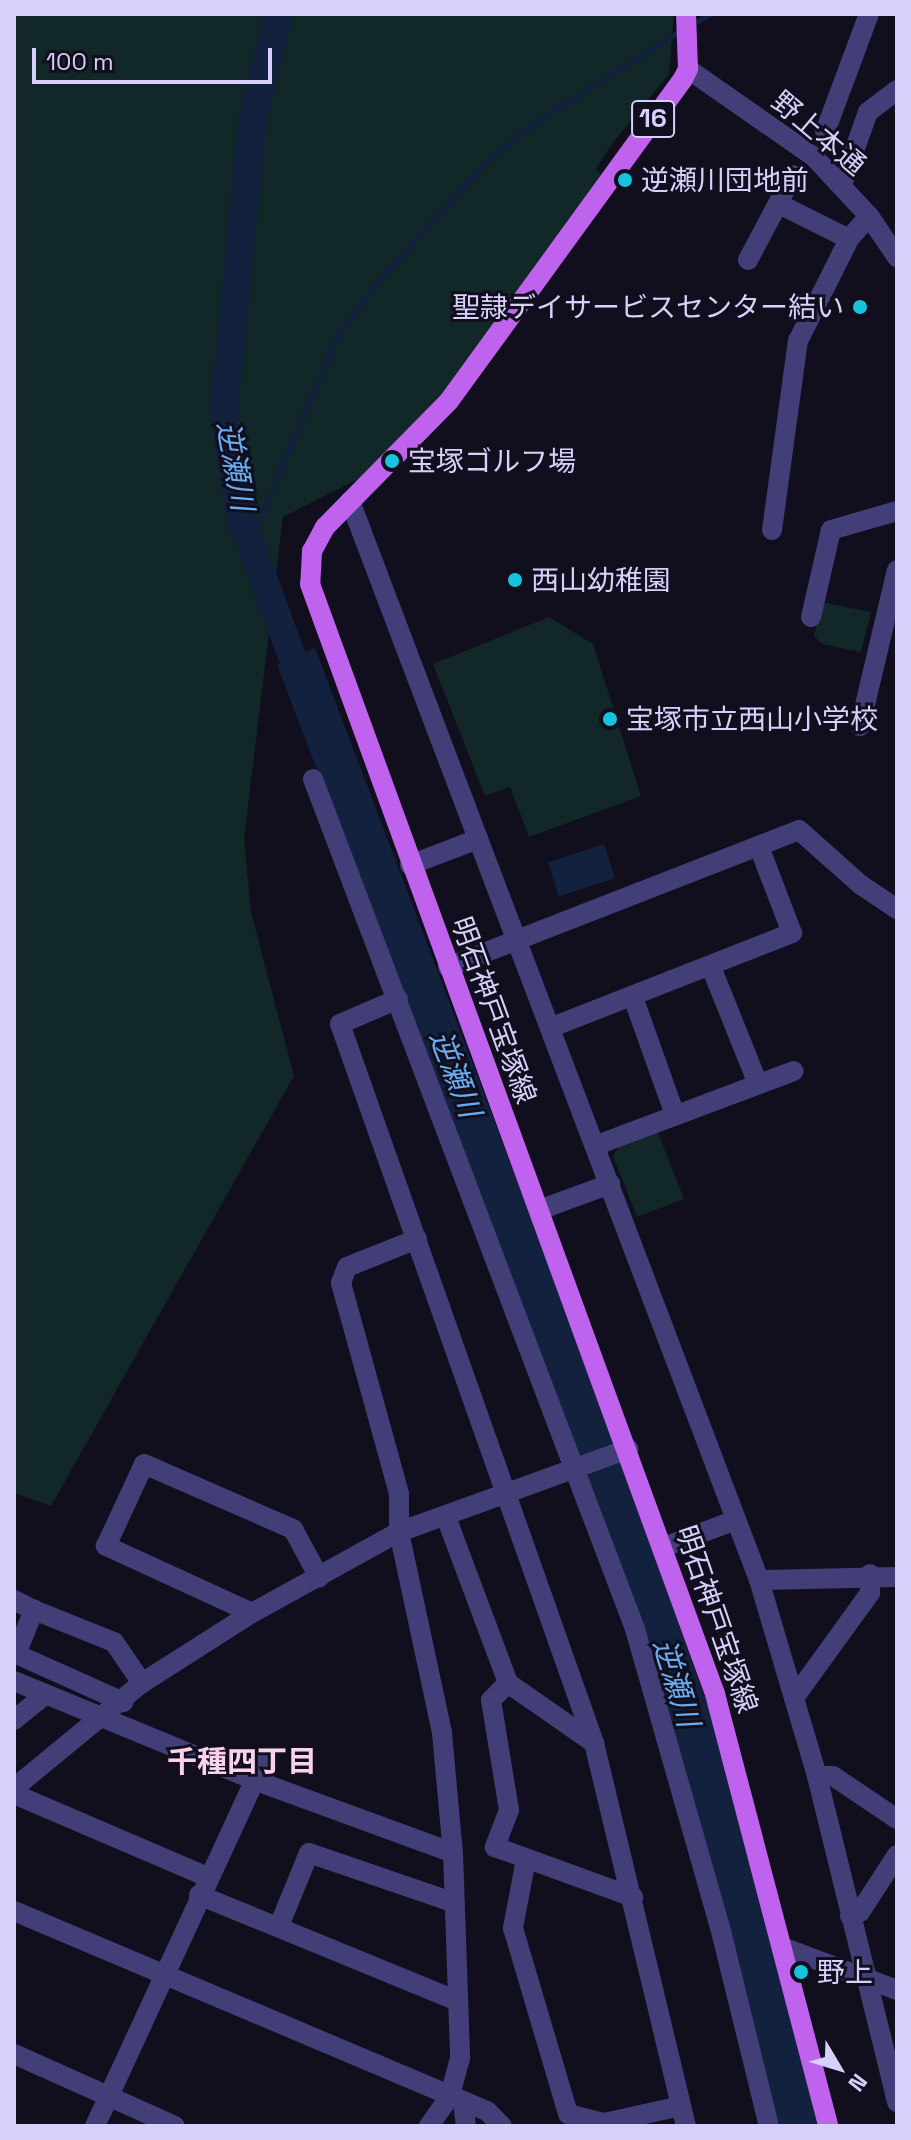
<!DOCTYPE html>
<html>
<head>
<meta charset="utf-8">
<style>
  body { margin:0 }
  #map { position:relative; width:911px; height:2140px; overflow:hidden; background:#110e1d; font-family:"Space Grotesk","Noto Sans JP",sans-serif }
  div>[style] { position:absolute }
  .green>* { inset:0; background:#122727 }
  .water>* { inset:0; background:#12213e; transform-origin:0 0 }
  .stream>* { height:5px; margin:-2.5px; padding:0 2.5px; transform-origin:2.5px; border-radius:2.5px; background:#12213e }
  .river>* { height:28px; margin:-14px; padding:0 14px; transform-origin:14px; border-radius:14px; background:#12213e }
  .minor>* { height:20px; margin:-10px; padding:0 10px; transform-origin:10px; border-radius:10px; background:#423e78 }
  .major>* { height:20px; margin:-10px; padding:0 10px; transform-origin:10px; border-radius:10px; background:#bf62ee }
  .dots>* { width:22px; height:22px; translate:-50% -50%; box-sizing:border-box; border:4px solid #110e1d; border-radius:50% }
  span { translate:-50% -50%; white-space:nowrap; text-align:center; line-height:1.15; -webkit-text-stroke:6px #110e1d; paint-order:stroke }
  .shield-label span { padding:2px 6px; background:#110e1d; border:2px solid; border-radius:6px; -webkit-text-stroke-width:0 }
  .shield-label { font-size:26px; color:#d6d0fa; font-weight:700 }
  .street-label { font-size:28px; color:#d6d0fa }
  .poi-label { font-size:28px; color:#d6d0fa }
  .left { translate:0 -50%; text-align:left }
  .right { translate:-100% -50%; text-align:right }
  .water-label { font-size:30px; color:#69acef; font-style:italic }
  .neighbourhood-label { font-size:30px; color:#fad2ea; font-weight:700 }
  .frame { position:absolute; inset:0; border:16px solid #d6d0fa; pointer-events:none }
  .north { position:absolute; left:799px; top:2028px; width:80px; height:80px; -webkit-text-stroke:6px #110e1d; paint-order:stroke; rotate:128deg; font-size:22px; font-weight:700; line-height:32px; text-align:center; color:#d6d0fa }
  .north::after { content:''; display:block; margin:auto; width:28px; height:36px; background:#d6d0fa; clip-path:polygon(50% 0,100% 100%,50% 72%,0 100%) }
  .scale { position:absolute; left:32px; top:48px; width:240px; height:36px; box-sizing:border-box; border:4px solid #d6d0fa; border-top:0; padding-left:10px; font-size:24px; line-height:28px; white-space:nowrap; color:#d6d0fa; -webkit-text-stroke:6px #110e1d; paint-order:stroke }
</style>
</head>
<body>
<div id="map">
  <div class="green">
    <div style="clip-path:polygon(14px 14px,674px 14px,669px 74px,612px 144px,596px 169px,601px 174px,464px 370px,364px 476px,283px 517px,244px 839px,251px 912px,294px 1076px,51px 1506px,14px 1493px)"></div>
    <div style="clip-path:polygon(822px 602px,871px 612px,861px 652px,822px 644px,814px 636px)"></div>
    <div style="clip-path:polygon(549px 617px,593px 644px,641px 796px,529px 837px,510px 787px,485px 796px,433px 664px)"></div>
    <div style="clip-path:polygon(657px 1130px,684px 1199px,637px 1217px,613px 1156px,619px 1146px)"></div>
  </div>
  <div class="water">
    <div style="clip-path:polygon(315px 648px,584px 1357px,725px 1754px,820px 2126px,776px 2126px,726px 1917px,468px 1164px,277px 665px)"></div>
    <div style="left:604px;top:844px;width:36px;height:59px;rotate:72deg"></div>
  </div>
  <div class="stream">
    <div style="left:691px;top:25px;width:22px;rotate:-30deg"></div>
    <div style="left:251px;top:538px;width:221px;rotate:-66.8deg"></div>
    <div style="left:338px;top:335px;width:67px;rotate:-53.5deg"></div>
    <div style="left:378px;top:281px;width:158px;rotate:-47.8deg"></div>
    <div style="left:484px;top:164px;width:70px;rotate:-39.2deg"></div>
    <div style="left:538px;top:120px;width:170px;rotate:-32deg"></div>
  </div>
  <div class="river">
    <div style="left:279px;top:14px;width:105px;rotate:104.3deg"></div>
    <div style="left:253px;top:116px;width:295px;rotate:95.6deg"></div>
    <div style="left:224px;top:410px;width:104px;rotate:81.7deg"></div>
    <div style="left:239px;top:513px;width:193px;rotate:69.7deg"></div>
  </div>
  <div class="minor">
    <div style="left:688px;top:69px;width:154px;rotate:34.9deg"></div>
    <div style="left:814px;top:157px;width:81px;rotate:47deg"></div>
    <div style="left:869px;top:216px;width:50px;rotate:55.7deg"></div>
    <div style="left:825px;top:132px;width:126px;rotate:-69.6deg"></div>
    <div style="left:842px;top:185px;width:77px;rotate:-70.4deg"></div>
    <div style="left:868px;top:112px;width:36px;rotate:-37deg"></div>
    <div style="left:779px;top:204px;width:78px;rotate:26.6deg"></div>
    <div style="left:748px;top:260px;width:96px;rotate:-62.1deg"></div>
    <div style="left:350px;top:501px;width:1154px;rotate:69.24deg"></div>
    <div style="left:759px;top:1580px;width:204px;rotate:73.5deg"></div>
    <div style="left:817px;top:1776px;width:336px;rotate:76.2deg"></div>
    <div style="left:772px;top:530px;width:191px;rotate:-82.2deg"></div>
    <div style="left:798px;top:341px;width:114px;rotate:-63.4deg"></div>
    <div style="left:849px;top:239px;width:30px;rotate:-49deg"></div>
    <div style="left:811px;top:617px;width:89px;rotate:-77.1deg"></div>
    <div style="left:831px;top:530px;width:69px;rotate:-16.1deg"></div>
    <div style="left:860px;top:726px;width:160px;rotate:-76.7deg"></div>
    <div style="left:313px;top:779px;width:909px;rotate:69.25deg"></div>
    <div style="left:635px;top:1629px;width:310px;rotate:74.1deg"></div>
    <div style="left:720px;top:1927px;width:205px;rotate:76.2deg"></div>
    <div style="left:410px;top:865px;width:73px;rotate:-20.9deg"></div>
    <div style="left:448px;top:967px;width:377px;rotate:-21.3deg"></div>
    <div style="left:799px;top:830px;width:83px;rotate:41.6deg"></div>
    <div style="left:861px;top:885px;width:43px;rotate:33.7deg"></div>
    <div style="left:711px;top:967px;width:126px;rotate:68.1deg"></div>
    <div style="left:633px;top:997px;width:125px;rotate:70.4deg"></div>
    <div style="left:398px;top:999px;width:63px;rotate:156.7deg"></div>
    <div style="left:340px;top:1024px;width:763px;rotate:70.54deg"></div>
    <div style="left:594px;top:1743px;width:394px;rotate:76.5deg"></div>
    <div style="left:552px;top:1027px;width:258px;rotate:-21.4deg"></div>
    <div style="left:792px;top:933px;width:90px;rotate:-110.9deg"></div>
    <div style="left:597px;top:1145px;width:210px;rotate:-20.6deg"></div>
    <div style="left:539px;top:1210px;width:76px;rotate:-20.1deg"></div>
    <div style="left:417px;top:1239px;width:75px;rotate:158.2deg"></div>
    <div style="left:347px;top:1267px;width:17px;rotate:111deg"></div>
    <div style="left:341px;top:1283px;width:219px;rotate:74.6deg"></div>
    <div style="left:399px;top:1494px;width:38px;rotate:90deg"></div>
    <div style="left:399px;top:1532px;width:206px;rotate:77.9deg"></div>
    <div style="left:442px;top:1733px;width:121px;rotate:84.8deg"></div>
    <div style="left:453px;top:1853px;width:205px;rotate:88deg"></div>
    <div style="left:460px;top:2058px;width:39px;rotate:105deg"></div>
    <div style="left:450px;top:2096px;width:37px;rotate:125deg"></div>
    <div style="left:446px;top:1517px;width:177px;rotate:69.5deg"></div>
    <div style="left:508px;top:1683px;width:24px;rotate:135deg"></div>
    <div style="left:491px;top:1700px;width:111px;rotate:80.7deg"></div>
    <div style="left:509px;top:1810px;width:40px;rotate:111deg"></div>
    <div style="left:495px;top:1847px;width:147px;rotate:19.9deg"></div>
    <div style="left:664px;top:1547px;width:77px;rotate:-20.6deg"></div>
    <div style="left:759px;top:1580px;width:138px;rotate:-1.2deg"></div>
    <div style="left:14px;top:1600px;width:22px;rotate:27deg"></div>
    <div style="left:252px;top:1613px;width:161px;rotate:-155.3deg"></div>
    <div style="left:106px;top:1546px;width:90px;rotate:-65.1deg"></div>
    <div style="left:144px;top:1464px;width:163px;rotate:23.6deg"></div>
    <div style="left:293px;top:1529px;width:55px;rotate:61.6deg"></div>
    <div style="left:14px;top:1653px;width:120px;rotate:24.2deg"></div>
    <div style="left:16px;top:1654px;width:48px;rotate:-67.8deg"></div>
    <div style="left:34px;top:1610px;width:86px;rotate:21.8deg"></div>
    <div style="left:114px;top:1642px;width:50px;rotate:55.7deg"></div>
    <div style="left:14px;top:1681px;width:260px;rotate:22.4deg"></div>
    <div style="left:254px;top:1780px;width:212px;rotate:20.1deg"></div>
    <div style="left:508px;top:1683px;width:105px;rotate:34.9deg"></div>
    <div style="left:794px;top:1698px;width:130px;rotate:-54.1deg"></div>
    <div style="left:870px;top:1593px;width:19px;rotate:-90deg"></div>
    <div style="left:14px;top:1720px;width:40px;rotate:-39deg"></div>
    <div style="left:817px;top:1776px;width:16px"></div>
    <div style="left:833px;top:1776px;width:77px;rotate:33.9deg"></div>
    <div style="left:14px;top:1788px;width:166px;rotate:-39.4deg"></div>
    <div style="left:142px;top:1683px;width:130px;rotate:-32.5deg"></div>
    <div style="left:252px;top:1613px;width:168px;rotate:-28.9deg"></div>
    <div style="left:399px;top:1532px;width:244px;rotate:-19.9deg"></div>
    <div style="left:14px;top:1794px;width:211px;rotate:23.2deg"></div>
    <div style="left:526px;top:1859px;width:70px;rotate:100.7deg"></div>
    <div style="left:513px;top:1928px;width:194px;rotate:73.5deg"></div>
    <div style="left:568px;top:2114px;width:37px;rotate:14deg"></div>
    <div style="left:604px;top:2123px;width:79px;rotate:-12.4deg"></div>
    <div style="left:199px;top:1895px;width:280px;rotate:22.3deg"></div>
    <div style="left:14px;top:1911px;width:514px;rotate:22.92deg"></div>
    <div style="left:487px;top:2111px;width:21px;rotate:45deg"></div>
    <div style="left:850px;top:1916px;width:11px;rotate:-22deg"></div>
    <div style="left:860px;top:1912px;width:68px;rotate:-57deg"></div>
    <div style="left:279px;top:1926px;width:79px;rotate:-67.7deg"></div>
    <div style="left:309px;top:1853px;width:154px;rotate:18.9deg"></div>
    <div style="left:785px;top:1948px;width:120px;rotate:20.6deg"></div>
    <div style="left:14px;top:2054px;width:176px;rotate:24.1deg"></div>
    <div style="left:463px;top:2102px;width:24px;rotate:83deg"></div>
    <div style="left:95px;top:2126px;width:399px;rotate:-65.2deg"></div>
  </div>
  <div class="major">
    <div style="left:686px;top:14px;width:55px;rotate:87.9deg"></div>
    <div style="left:688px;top:69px;width:11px;rotate:117deg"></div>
    <div style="left:683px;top:79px;width:398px;rotate:126deg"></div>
    <div style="left:449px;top:401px;width:177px;rotate:134.5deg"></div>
    <div style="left:325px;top:527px;width:27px;rotate:118deg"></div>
    <div style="left:312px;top:551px;width:33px;rotate:93deg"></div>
    <div style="left:310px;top:584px;width:1182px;rotate:69.95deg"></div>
    <div style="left:715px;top:1694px;width:447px;rotate:75.3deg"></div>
  </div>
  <div class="dots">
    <div style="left:625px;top:180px;background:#18c3de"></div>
    <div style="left:860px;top:307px;background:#18c3de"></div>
    <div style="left:392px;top:461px;background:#18c3de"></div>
    <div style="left:515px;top:580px;background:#18c3de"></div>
    <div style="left:610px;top:719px;background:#18c3de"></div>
    <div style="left:801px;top:1972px;background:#18c3de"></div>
  </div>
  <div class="shield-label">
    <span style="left:653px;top:119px">16</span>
  </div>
  <div class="street-label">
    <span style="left:819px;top:133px;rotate:40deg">野上本通</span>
    <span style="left:494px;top:1010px;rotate:70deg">明石神戸宝塚線</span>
    <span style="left:717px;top:1619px;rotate:71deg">明石神戸宝塚線</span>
  </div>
  <div class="poi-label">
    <span class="left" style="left:641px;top:180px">逆瀬川団地前</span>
    <span class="right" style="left:844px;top:307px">聖隷デイサービスセンター結い</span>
    <span class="left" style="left:408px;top:461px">宝塚ゴルフ場</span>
    <span class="left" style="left:531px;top:580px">西山幼稚園</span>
    <span class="left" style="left:626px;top:719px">宝塚市立西山小学校</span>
    <span class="left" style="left:817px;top:1972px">野上</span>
  </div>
  <div class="water-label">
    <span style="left:235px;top:466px;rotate:80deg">逆瀬川</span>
    <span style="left:455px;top:1074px;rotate:69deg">逆瀬川</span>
    <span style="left:676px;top:1683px;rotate:73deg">逆瀬川</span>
  </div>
  <div class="neighbourhood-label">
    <span style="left:242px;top:1762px">千種四丁目</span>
  </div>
  <div class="frame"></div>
  <div class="north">N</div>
  <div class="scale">100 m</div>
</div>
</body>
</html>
